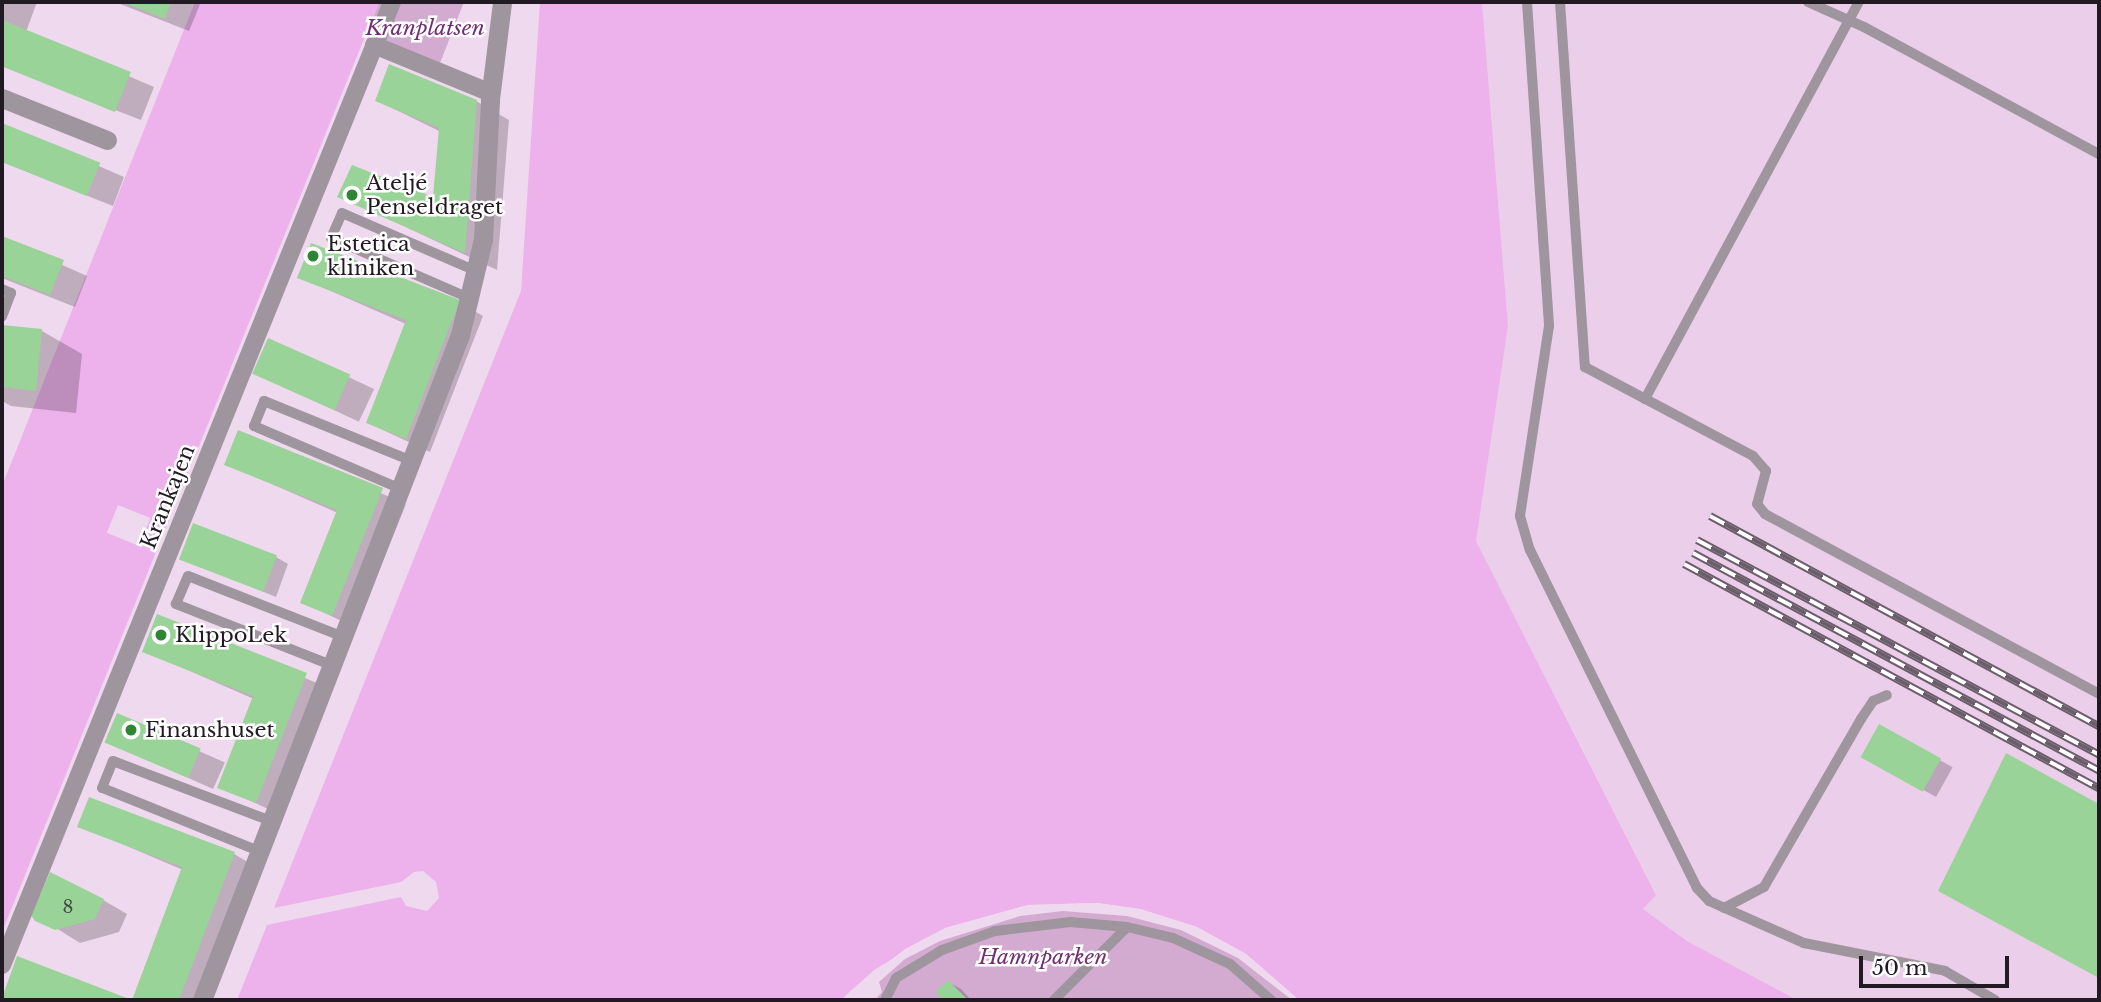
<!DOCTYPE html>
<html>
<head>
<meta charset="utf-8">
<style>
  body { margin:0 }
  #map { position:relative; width:2101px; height:1002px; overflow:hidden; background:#efd9ee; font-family:"Libre Baskerville",serif }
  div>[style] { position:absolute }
  .built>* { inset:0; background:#ebcee9 }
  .green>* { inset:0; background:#d3abd1 }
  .water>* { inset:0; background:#edb2eb }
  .pier>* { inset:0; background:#efd9ee; transform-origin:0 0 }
  .shadow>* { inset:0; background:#0003; transform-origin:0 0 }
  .building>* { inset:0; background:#99d398; transform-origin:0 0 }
  .service>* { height:10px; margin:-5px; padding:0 5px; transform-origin:5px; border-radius:5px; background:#9f959e }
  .pedestrian>* { height:18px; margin:-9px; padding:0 9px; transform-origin:9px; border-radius:9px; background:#9f959e }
  .minor>* { height:19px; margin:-9.5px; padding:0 9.5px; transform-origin:9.5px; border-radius:9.5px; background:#9f959e }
  .rail>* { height:8px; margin-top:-4px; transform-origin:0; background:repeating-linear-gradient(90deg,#fff 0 16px,#6b5e6b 0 32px); box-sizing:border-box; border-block:2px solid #6b5e6b }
  .dots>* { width:19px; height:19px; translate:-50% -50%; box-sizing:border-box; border:4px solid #fff; border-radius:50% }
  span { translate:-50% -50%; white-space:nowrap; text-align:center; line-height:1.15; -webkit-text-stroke:5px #fff; paint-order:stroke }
  .number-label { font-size:18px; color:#404840 }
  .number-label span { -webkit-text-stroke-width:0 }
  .park-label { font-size:21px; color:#722e72; font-style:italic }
  .poi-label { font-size:21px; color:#221a22 }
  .left { translate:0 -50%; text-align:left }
  .street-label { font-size:21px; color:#221a22 }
  .frame { position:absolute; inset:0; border:4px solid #221a22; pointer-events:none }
  .scale { position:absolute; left:1859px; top:956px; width:150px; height:32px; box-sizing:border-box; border:4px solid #221a22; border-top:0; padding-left:9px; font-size:21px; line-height:24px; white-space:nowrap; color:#221a22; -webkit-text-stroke:5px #fff; paint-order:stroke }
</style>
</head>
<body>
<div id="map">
  <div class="built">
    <div style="clip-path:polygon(1482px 2px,2099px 2px,2099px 1000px,1797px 1000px,1687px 941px,1642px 908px,1656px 894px,1476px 541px,1508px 326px)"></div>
  </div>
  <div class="green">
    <div style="clip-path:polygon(379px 2px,464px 2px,440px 63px,367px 33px)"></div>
    <div style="clip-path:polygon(1063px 911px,1127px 916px,1181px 930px,1238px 958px,1292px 1000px,875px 1000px,882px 992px,879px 982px,905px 959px,940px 941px,1020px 916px)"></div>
  </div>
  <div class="water">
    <div style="clip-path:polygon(195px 2px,379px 2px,2px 932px,2px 486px)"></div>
    <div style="clip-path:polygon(540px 2px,1482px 2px,1508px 326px,1476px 541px,1656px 895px,1643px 909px,1687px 941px,1797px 1000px,1299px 1000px,1246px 954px,1197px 927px,1140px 909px,1097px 903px,1028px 905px,945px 928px,874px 970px,841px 1000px,237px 1000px,267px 925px,401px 897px,406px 906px,427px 911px,439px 898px,436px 882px,423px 871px,414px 872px,401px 882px,274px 908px,521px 291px)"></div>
  </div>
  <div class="pier">
    <div style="left:118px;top:505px;width:35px;height:30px;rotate:22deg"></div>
    <div style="clip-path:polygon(1097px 903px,1140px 909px,1197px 927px,1246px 954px,1299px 1000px,1244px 957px,1195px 930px,1139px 913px,1097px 906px,1028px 909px,947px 931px,907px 952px,842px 998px,905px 949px,945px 928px,1028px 905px)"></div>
  </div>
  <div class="shadow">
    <div style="clip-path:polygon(2px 2px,37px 2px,26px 32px,154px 87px,141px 120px,2px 66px)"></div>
    <div style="clip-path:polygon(115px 2px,201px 2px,189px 31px)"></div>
    <div style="clip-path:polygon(378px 101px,476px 101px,509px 120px,497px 270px,340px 196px,435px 199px,441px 132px)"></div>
    <div style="clip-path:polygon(2px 124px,124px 177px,113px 206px,2px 162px)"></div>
    <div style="clip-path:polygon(2px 238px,87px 276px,75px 307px,2px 278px)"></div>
    <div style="clip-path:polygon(299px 277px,459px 302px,483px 316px,430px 452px,368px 423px,406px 324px)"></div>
    <div style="clip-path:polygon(2px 327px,42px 331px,82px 354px,76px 413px,11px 406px,2px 401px)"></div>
    <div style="left:269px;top:340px;width:116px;height:36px;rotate:25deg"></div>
    <div style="clip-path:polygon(239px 432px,406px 504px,356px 628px,302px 602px,338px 513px,226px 464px)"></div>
    <div style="clip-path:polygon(276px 557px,288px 564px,276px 597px,181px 558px)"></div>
    <div style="clip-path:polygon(158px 616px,331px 689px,281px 815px,220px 787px,254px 699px,144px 651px)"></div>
    <div style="left:118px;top:715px;width:117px;height:29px;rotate:24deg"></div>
    <div style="left:1880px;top:727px;width:83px;height:34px;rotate:29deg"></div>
    <div style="clip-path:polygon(2007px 756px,2099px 806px,2099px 977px,1957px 900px)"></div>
    <div style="clip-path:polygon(80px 826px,234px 854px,258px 868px,208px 1000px,134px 1000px,183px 870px)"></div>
    <div style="clip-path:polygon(103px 900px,127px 914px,119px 932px,80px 943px,56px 928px)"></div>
    <div style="clip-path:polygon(18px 959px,129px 1000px,10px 1000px,4px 997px)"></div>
    <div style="clip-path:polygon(948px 982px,961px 989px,971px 1000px,945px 1000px,938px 992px)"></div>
  </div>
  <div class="building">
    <div style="clip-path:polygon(123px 2px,171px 2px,165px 19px)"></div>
    <div style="left:2px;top:20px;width:139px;height:43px;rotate:22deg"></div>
    <div style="clip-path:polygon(389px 64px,477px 100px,465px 253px,337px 197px,352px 165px,433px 197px,439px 128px,375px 101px)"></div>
    <div style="left:2px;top:123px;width:106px;height:36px;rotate:22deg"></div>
    <div style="clip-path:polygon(2px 236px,64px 260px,50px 295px,2px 276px)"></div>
    <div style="clip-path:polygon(311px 243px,460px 300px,406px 439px,366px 423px,406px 320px,297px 278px)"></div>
    <div style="clip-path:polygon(2px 325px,42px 329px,36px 391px,2px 387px)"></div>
    <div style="left:268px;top:338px;width:90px;height:39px;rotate:24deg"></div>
    <div style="clip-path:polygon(238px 430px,383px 488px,332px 616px,300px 603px,337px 510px,224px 465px)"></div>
    <div style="left:193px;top:523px;width:90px;height:39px;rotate:21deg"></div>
    <div style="clip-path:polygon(157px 614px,307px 673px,256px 803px,217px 788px,253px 696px,142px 652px)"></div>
    <div style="left:117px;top:713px;width:91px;height:32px;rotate:23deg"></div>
    <div style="left:1879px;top:724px;width:71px;height:38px;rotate:29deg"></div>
    <div style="clip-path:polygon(2006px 753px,2099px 804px,2099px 978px,1938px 891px)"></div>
    <div style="clip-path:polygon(89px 797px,235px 852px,179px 1000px,9px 1000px,2px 998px,17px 956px,132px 1000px,182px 867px,77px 827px)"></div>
    <div style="clip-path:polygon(50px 872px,104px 899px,95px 919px,55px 930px,35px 921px,31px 915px)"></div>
    <div style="clip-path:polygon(948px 980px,968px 1000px,943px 1000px,935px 992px)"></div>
  </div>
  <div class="service">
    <div style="left:1527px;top:2px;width:325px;rotate:86.1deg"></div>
    <div style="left:1549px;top:326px;width:192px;rotate:98.7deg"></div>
    <div style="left:1520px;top:516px;width:35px;rotate:74deg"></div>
    <div style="left:1530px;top:550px;width:377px;rotate:63.7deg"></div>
    <div style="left:1697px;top:888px;width:18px;rotate:47deg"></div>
    <div style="left:1709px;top:901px;width:104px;rotate:23.9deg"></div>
    <div style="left:1804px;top:943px;width:144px;rotate:11.2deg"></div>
    <div style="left:1945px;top:971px;width:58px;rotate:30.1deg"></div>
    <div style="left:1560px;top:2px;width:366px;rotate:86.1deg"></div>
    <div style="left:1585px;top:367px;width:190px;rotate:27.9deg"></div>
    <div style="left:1753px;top:456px;width:20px;rotate:49deg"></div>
    <div style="left:1766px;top:471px;width:34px;rotate:105deg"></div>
    <div style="left:1757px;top:504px;width:13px;rotate:51deg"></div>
    <div style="left:1765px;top:514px;width:379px;rotate:28.3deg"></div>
    <div style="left:1808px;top:2px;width:61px;rotate:24.1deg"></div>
    <div style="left:1864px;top:27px;width:267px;rotate:28.4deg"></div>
    <div style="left:2px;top:289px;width:10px;rotate:24deg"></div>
    <div style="left:11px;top:293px;width:25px;rotate:111deg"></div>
    <div style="left:469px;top:298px;width:150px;rotate:-156.5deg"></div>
    <div style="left:331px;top:238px;width:27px;rotate:-66deg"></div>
    <div style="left:342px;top:213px;width:146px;rotate:23.4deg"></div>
    <div style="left:1645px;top:399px;width:451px;rotate:-61.7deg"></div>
    <div style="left:401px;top:489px;width:160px;rotate:-156.8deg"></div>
    <div style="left:254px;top:426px;width:27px;rotate:-68deg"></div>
    <div style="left:264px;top:401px;width:160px;rotate:22.1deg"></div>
    <div style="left:331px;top:665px;width:167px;rotate:-158.5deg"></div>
    <div style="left:176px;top:604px;width:30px;rotate:-67deg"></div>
    <div style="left:188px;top:576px;width:164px;rotate:21.4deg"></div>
    <div style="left:259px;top:851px;width:169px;rotate:-158.1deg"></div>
    <div style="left:102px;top:788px;width:29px;rotate:-68deg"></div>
    <div style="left:113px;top:761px;width:169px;rotate:20.8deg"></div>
    <div style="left:1724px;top:908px;width:45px;rotate:-27.7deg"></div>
    <div style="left:1764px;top:887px;width:194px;rotate:-60deg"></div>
    <div style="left:1861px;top:719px;width:22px;rotate:-56deg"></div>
    <div style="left:1873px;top:701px;width:15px;rotate:-23deg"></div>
    <div style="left:885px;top:1000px;width:25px;rotate:-63deg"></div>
    <div style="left:896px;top:978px;width:54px;rotate:-31.3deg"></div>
    <div style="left:942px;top:950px;width:56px;rotate:-19.7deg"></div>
    <div style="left:995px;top:931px;width:76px;rotate:-6.8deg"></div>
    <div style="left:1070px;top:922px;width:57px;rotate:5deg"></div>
    <div style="left:1127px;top:927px;width:47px;rotate:13.4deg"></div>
    <div style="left:1173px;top:938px;width:63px;rotate:24.5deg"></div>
    <div style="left:1230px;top:964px;width:55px;rotate:41.3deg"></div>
    <div style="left:1054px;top:1000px;width:103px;rotate:-45deg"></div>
  </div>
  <div class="pedestrian">
    <div style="left:374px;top:45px;width:126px;rotate:22.3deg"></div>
    <div style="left:2px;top:965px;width:1039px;rotate:-67.95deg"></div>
  </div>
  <div class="minor">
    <div style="left:2px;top:98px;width:113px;rotate:21.8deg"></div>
    <div style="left:202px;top:1000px;width:713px;rotate:-68.8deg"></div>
    <div style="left:460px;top:335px;width:99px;rotate:-76.5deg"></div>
    <div style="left:483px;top:239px;width:140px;rotate:-87.1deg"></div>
    <div style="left:490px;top:99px;width:98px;rotate:-82.9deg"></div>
  </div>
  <div class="rail">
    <div style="left:1710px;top:516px;width:442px;rotate:28.4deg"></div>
    <div style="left:1697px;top:540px;width:456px;rotate:28.1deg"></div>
    <div style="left:1693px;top:553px;width:461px;rotate:28.2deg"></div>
    <div style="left:1684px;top:564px;width:472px;rotate:28.4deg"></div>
  </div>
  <div class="dots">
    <div style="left:352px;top:195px;background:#2f8534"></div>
    <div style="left:313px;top:256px;background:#2f8534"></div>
    <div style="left:161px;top:635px;background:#2f8534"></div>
    <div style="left:131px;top:730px;background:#2f8534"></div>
  </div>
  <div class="number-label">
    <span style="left:68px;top:907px">8</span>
  </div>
  <div class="park-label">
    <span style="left:425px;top:28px">Kranplatsen</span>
    <span style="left:1043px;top:957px">Hamnparken</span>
  </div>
  <div class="poi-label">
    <span class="left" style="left:366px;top:195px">Ateljé<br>Penseldraget</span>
    <span class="left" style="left:327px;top:256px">Estetica<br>kliniken</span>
    <span class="left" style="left:175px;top:635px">KlippoLek</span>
    <span class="left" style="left:145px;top:730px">Finanshuset</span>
  </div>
  <div class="street-label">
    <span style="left:168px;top:497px;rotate:-68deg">Krankajen</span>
  </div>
  <div class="frame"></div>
  <div class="scale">50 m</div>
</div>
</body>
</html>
